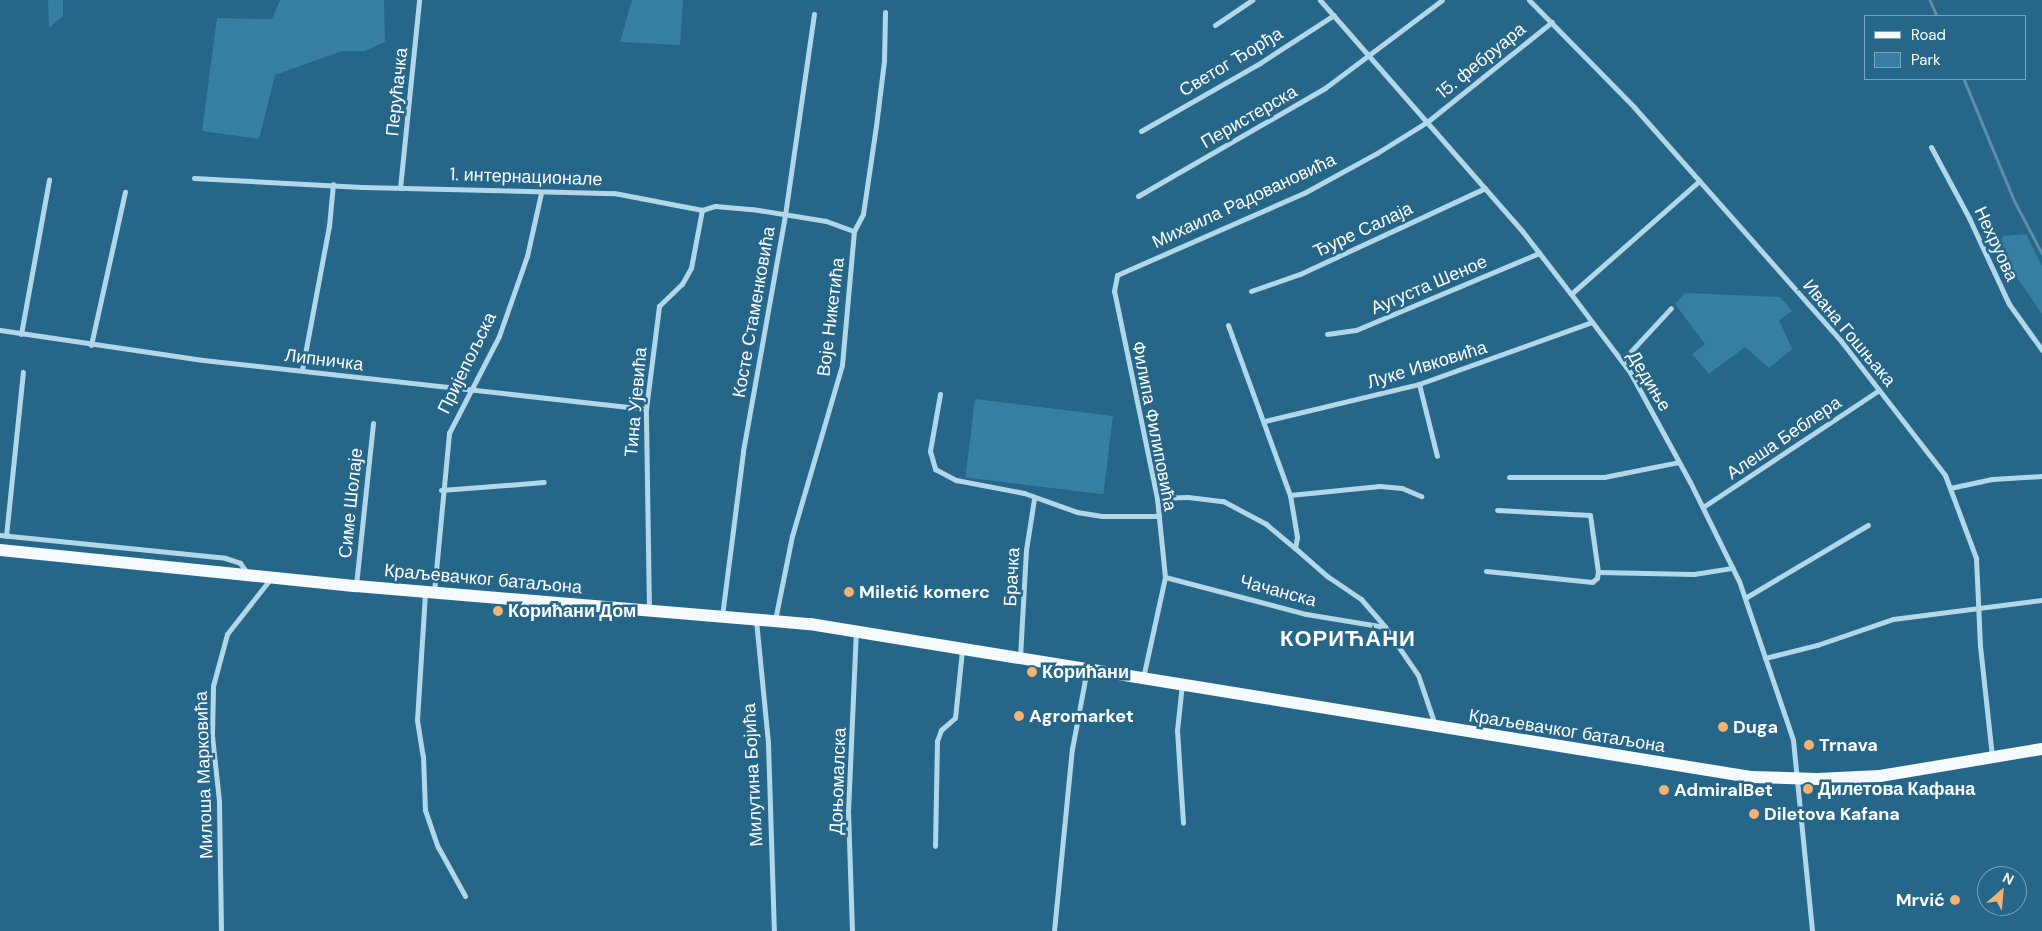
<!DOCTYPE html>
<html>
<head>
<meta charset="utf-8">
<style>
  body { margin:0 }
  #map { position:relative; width:2042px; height:931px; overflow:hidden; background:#256689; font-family:"DM Sans",sans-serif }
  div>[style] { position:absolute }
  .green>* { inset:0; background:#3680a4; transform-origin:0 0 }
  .stream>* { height:2.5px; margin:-1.25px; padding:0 1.25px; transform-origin:1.25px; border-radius:1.25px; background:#628ea5 }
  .street>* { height:5px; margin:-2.5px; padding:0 2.5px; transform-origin:2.5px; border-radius:2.5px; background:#b1d7e9 }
  .primary>* { height:12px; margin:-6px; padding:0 6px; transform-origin:6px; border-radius:6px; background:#f4fafe }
  .dots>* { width:14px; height:14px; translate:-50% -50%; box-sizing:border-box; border:2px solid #256689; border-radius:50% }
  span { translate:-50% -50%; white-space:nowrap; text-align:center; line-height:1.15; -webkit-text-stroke:5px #256689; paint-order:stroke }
  .street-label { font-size:18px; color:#fff }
  .poi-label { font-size:18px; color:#fff; font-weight:700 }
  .left { translate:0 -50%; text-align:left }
  .right { translate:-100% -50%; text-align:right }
  .district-label { font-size:22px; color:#fff; font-weight:700; letter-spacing:1px }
  .legend { position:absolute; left:1864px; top:15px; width:162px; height:65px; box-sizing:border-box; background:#256689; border:1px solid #7ca3b8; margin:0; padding:6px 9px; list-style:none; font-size:15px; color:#fff }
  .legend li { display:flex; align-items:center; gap:10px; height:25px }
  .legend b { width:25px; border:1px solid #7ca3b8 }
  .north { position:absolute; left:1977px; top:866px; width:50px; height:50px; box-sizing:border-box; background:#256689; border:1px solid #7ca3b8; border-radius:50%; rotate:27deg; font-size:14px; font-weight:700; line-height:20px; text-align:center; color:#fff }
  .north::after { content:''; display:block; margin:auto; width:18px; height:22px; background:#f4b375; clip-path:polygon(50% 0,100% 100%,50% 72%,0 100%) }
</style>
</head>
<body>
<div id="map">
  <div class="green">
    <div style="clip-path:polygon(48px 0,63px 0,63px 16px,49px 28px)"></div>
    <div style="clip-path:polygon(280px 0,384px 0,385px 42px,365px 51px,342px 51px,275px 75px,259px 139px,202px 131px,217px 18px,272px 19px)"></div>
    <div style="clip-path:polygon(632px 0,683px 0,680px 45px,620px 42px)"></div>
    <div style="clip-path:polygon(2026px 234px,2042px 266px,2042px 314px,2016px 276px,2000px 243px,2003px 236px)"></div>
    <div style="clip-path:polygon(1685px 293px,1780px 297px,1792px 311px,1779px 320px,1792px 349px,1769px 368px,1745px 347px,1709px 374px,1692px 354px,1705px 344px,1675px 304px)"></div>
    <div style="left:975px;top:399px;width:139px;height:79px;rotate:7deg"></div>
  </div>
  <div class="stream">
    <div style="left:1930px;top:0;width:17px;rotate:66deg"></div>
    <div style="left:1964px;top:79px;width:131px;rotate:67.5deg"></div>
    <div style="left:2014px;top:200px;width:60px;rotate:62.2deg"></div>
  </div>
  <div class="street">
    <div style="left:1320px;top:0;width:308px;rotate:48.8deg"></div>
    <div style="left:1523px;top:232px;width:78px;rotate:52.3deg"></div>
    <div style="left:1571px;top:294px;width:98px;rotate:52.9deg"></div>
    <div style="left:1630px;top:372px;width:125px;rotate:61.4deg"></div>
    <div style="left:1690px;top:482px;width:110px;rotate:63.7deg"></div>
    <div style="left:1739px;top:581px;width:168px;rotate:71.2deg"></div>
    <div style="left:1793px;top:740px;width:192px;rotate:84.3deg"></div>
    <div style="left:1529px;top:0;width:150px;rotate:45.5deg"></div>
    <div style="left:1634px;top:107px;width:312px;rotate:48.5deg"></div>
    <div style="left:1841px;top:341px;width:170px;rotate:52.2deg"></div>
    <div style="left:1945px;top:475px;width:89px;rotate:69.5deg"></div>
    <div style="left:1976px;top:558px;width:88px;rotate:87.4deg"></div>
    <div style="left:1980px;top:646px;width:111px;rotate:83.8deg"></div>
    <div style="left:1215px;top:25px;width:45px;rotate:-34deg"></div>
    <div style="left:1141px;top:131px;width:137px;rotate:-29.7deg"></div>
    <div style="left:1260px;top:63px;width:88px;rotate:-33deg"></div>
    <div style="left:1931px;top:147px;width:81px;rotate:61.8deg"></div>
    <div style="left:1969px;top:218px;width:95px;rotate:65.1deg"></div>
    <div style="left:2009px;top:304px;width:57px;rotate:54.3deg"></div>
    <div style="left:194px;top:178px;width:168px;rotate:3.1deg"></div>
    <div style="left:362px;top:187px;width:252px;rotate:1.4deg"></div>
    <div style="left:614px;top:193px;width:90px;rotate:10.9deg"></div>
    <div style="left:702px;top:210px;width:14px;rotate:-17deg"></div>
    <div style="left:715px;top:206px;width:37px;rotate:5deg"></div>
    <div style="left:752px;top:209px;width:75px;rotate:9.2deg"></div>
    <div style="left:826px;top:221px;width:30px;rotate:20deg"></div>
    <div style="left:400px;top:188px;width:189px;rotate:-84.2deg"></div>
    <div style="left:1138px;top:196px;width:216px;rotate:-30deg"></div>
    <div style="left:1325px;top:88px;width:146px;rotate:-36.9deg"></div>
    <div style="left:1251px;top:291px;width:52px;rotate:-19.1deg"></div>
    <div style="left:1300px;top:274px;width:204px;rotate:-24.9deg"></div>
    <div style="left:1571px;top:294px;width:171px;rotate:-41.4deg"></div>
    <div style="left:1228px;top:325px;width:181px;rotate:70deg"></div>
    <div style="left:1290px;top:495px;width:43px;rotate:80.5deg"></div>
    <div style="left:1297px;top:537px;width:11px;rotate:100deg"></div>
    <div style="left:1295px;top:548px;width:43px;rotate:41.2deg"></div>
    <div style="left:1327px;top:576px;width:41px;rotate:34.1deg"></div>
    <div style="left:1361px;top:599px;width:37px;rotate:49deg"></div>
    <div style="left:1385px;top:627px;width:58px;rotate:55.5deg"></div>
    <div style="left:1418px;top:675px;width:53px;rotate:71.2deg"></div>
    <div style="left:0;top:330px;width:205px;rotate:8.4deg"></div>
    <div style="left:203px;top:360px;width:446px;rotate:6.3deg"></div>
    <div style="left:21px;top:334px;width:157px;rotate:-79.7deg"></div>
    <div style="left:1327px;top:334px;width:29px;rotate:-8deg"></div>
    <div style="left:1356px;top:330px;width:199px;rotate:-22.8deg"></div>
    <div style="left:91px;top:345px;width:157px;rotate:-77.5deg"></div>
    <div style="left:1622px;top:361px;width:72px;rotate:-47.2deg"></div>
    <div style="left:302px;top:370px;width:147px;rotate:-79.4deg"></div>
    <div style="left:329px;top:226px;width:42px;rotate:-84.6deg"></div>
    <div style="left:1419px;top:384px;width:74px;rotate:76deg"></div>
    <div style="left:940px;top:394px;width:58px;rotate:100deg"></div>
    <div style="left:930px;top:451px;width:19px;rotate:74deg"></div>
    <div style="left:935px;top:469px;width:24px;rotate:28deg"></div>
    <div style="left:956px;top:480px;width:69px;rotate:10.8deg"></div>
    <div style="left:1024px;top:493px;width:56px;rotate:19.7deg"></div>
    <div style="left:1077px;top:512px;width:25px;rotate:9deg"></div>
    <div style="left:1102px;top:516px;width:57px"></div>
    <div style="left:1265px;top:421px;width:158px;rotate:-13.5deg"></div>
    <div style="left:1419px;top:384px;width:184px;rotate:-19.7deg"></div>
    <div style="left:1509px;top:477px;width:95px"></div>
    <div style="left:1604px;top:477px;width:76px;rotate:-11.3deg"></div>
    <div style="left:1950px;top:488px;width:43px;rotate:-12.1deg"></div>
    <div style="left:1992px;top:479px;width:50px;rotate:-3.4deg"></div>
    <div style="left:441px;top:490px;width:103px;rotate:-4.4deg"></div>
    <div style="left:1290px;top:495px;width:90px;rotate:-5.7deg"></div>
    <div style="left:1380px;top:486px;width:22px;rotate:5deg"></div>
    <div style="left:1402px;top:488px;width:21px;rotate:23deg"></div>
    <div style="left:1157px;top:498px;width:31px;rotate:-2deg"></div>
    <div style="left:1188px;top:497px;width:35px;rotate:7deg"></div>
    <div style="left:1223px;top:501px;width:49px;rotate:28.1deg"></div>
    <div style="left:1266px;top:524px;width:38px;rotate:40deg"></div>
    <div style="left:1703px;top:507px;width:211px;rotate:-33.6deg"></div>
    <div style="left:1497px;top:510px;width:93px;rotate:3.1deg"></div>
    <div style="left:1590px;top:515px;width:58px;rotate:82deg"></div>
    <div style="left:1598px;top:572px;width:96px;rotate:1.2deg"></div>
    <div style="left:1694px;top:574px;width:39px;rotate:-9deg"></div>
    <div style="left:0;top:535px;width:226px;rotate:5.8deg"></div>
    <div style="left:225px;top:558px;width:16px;rotate:18deg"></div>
    <div style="left:240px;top:563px;width:14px;rotate:54deg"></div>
    <div style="left:6px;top:536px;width:165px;rotate:-84.1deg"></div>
    <div style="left:1486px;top:571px;width:107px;rotate:5.9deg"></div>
    <div style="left:1592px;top:582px;width:6px;rotate:-39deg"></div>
    <div style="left:1597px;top:578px;width:6px;rotate:-81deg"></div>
    <div style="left:1165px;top:577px;width:146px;rotate:14.7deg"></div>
    <div style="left:1306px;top:614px;width:80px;rotate:9.3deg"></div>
    <div style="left:356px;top:585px;width:163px;rotate:-84deg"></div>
    <div style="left:434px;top:592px;width:160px;rotate:-84.6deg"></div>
    <div style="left:449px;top:433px;width:109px;rotate:-62.7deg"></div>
    <div style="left:499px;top:336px;width:85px;rotate:-70.7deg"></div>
    <div style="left:527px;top:256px;width:65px;rotate:-77.5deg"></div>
    <div style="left:425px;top:593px;width:127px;rotate:93.6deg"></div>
    <div style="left:417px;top:720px;width:36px;rotate:81deg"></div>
    <div style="left:423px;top:756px;width:54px;rotate:87.9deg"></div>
    <div style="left:425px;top:810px;width:39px;rotate:71deg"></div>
    <div style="left:438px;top:847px;width:56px;rotate:61.1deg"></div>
    <div style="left:1745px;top:598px;width:143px;rotate:-30.7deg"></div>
    <div style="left:649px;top:610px;width:201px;rotate:-90.9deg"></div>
    <div style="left:646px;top:409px;width:104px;rotate:-82.8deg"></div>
    <div style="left:659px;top:306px;width:32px;rotate:-44deg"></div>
    <div style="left:682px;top:284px;width:18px;rotate:-61deg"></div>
    <div style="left:691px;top:268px;width:59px;rotate:-79.3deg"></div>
    <div style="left:722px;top:616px;width:166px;rotate:-82.7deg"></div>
    <div style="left:743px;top:451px;width:240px;rotate:-79.9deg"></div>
    <div style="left:785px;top:215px;width:203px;rotate:-81.8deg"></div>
    <div style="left:756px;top:620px;width:124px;rotate:84.4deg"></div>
    <div style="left:768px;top:743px;width:188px;rotate:88.2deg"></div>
    <div style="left:775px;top:620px;width:86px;rotate:-78.6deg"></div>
    <div style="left:792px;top:536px;width:178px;rotate:-73.7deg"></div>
    <div style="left:842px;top:365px;width:135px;rotate:-84.9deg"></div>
    <div style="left:854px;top:231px;width:19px;rotate:-62deg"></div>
    <div style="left:863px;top:214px;width:89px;rotate:-81.6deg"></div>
    <div style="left:876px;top:126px;width:65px;rotate:-83deg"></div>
    <div style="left:884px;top:61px;width:49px;rotate:-88.8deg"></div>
    <div style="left:1020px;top:657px;width:107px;rotate:-86.8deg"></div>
    <div style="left:1026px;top:550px;width:52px;rotate:-81.1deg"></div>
    <div style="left:1765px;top:658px;width:54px;rotate:-14deg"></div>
    <div style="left:1817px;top:645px;width:80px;rotate:-18.9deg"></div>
    <div style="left:1893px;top:619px;width:150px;rotate:-7.3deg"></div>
    <div style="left:1143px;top:678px;width:103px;rotate:-77.7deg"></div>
    <div style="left:1165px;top:577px;width:79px;rotate:-95.8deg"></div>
    <div style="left:1157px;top:498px;width:211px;rotate:-101.7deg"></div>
    <div style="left:1114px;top:291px;width:16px;rotate:-79deg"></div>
    <div style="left:1117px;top:275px;width:204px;rotate:-23.7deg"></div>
    <div style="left:1304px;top:193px;width:83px;rotate:-28.7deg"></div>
    <div style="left:1377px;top:153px;width:59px;rotate:-31.8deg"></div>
    <div style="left:1427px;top:122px;width:160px;rotate:-38.7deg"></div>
    <div style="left:1182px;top:684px;width:46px;rotate:96.2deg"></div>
    <div style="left:1177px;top:730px;width:93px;rotate:86.3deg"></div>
    <div style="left:935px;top:846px;width:105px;rotate:-88.9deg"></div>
    <div style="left:937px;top:741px;width:12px;rotate:-70deg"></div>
    <div style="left:941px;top:730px;width:18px;rotate:-41deg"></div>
    <div style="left:955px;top:718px;width:68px;rotate:-84.1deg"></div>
    <div style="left:221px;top:931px;width:130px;rotate:-90.9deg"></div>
    <div style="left:219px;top:801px;width:66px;rotate:-96.1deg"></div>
    <div style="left:212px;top:735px;width:49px;rotate:-88.8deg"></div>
    <div style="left:213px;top:686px;width:54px;rotate:-74.9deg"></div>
    <div style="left:227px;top:634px;width:71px;rotate:-51.8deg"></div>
    <div style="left:852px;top:931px;width:119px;rotate:-91.9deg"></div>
    <div style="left:848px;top:812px;width:180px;rotate:-87.5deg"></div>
    <div style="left:1054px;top:931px;width:183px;rotate:-84.4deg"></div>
    <div style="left:1072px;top:749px;width:81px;rotate:-79.4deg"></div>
  </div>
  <div class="primary">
    <div style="left:0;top:550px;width:358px;rotate:5.8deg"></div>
    <div style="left:356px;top:586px;width:456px;rotate:4.8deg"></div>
    <div style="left:810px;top:624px;width:953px;rotate:9.24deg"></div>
    <div style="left:1751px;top:777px;width:66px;rotate:1.7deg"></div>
    <div style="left:1817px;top:779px;width:63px;rotate:-2.7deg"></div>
    <div style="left:1880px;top:776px;width:164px;rotate:-9.5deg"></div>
  </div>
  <div class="dots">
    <div style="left:849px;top:592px;background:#f4b375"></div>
    <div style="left:498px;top:611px;background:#f4b375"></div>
    <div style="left:1032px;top:672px;background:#f4b375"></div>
    <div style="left:1019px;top:716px;background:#f4b375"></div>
    <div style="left:1723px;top:727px;background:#f4b375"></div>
    <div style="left:1809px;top:745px;background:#f4b375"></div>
    <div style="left:1808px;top:789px;background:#f4b375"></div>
    <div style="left:1664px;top:790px;background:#f4b375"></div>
    <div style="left:1754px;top:814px;background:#f4b375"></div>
    <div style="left:1955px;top:900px;background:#f4b375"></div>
  </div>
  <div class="street-label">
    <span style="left:1481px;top:61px;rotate:-39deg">15. фебруара</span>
    <span style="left:1231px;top:62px;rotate:-31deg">Светог Ђорђа</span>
    <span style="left:397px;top:92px;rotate:-84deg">Перућачка</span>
    <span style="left:1249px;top:117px;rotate:-30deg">Перистерска</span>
    <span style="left:526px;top:177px;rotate:2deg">1. интернационале</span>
    <span style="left:1244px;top:201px;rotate:-25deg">Михаила Радовановића</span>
    <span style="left:1363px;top:230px;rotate:-25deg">Ђуре Салаја</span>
    <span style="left:1996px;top:244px;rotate:65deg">Нехруова</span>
    <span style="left:1429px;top:285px;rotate:-23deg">Аугуста Шеное</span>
    <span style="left:754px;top:312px;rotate:-80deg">Косте Стаменковића</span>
    <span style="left:831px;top:317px;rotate:-83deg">Воје Никетића</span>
    <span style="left:1849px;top:333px;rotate:50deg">Ивана Гошњака</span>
    <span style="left:324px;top:360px;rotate:7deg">Липничка</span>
    <span style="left:467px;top:363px;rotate:-64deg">Пријепољска</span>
    <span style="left:1427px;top:365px;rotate:-17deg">Луке Ивковића</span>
    <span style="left:1649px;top:381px;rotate:59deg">Дедиње</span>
    <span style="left:636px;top:402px;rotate:-85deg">Тина Ујевића</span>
    <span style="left:1154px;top:426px;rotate:79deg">Филипа Филиповића</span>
    <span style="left:1784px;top:438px;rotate:-34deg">Алеша Беблера</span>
    <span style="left:351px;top:503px;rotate:-84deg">Симе Шолаје</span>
    <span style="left:1012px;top:577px;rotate:-87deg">Брачка</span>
    <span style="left:483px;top:579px;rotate:5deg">Краљевачког батаљона</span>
    <span style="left:1278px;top:591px;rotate:15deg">Чачанска</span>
    <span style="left:1567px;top:731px;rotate:9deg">Краљевачког батаљона</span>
    <span style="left:204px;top:775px;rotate:-92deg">Милоша Марковића</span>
    <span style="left:753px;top:775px;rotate:-93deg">Милутина Бојића</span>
    <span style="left:838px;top:781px;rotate:-88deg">Доњомалска</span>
  </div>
  <div class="poi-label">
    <span class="left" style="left:859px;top:592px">Miletić komerc</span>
    <span class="left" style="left:508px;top:611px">Корићани Дом</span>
    <span class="left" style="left:1042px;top:672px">Корићани</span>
    <span class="left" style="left:1029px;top:716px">Agromarket</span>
    <span class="left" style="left:1733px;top:727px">Duga</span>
    <span class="left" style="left:1819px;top:745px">Trnava</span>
    <span class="left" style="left:1818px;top:789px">Дилетова Кафана</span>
    <span class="left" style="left:1674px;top:790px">AdmiralBet</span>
    <span class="left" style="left:1764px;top:814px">Diletova Kafana</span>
    <span class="right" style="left:1945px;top:900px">Mrvić</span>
  </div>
  <div class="district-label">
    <span style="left:1348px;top:639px">КОРИЋАНИ</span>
  </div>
  <ul class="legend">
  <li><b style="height:6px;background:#f4fafe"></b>Road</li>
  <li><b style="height:14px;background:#3680a4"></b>Park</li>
  </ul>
  <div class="north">N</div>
</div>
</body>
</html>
